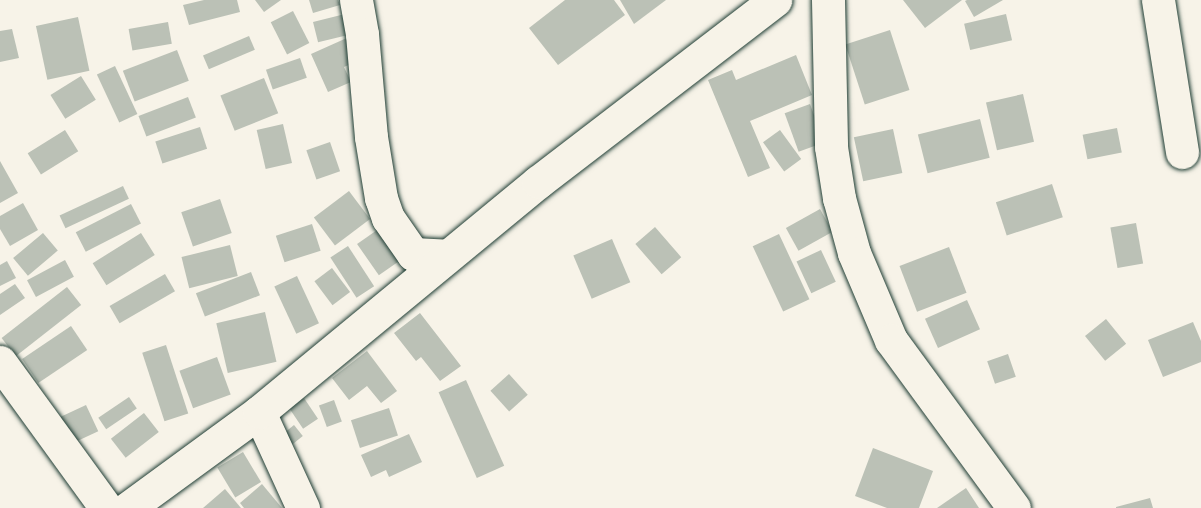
<!DOCTYPE html>
<html>
<head>
<meta charset="utf-8">
<style>
  body { margin:0 }
  #map { position:relative; width:1201px; height:508px; overflow:hidden; background:#f7f3e8; font-family:"Comic Neue",sans-serif }
  div>[style] { position:absolute }
  .building>* { inset:0; background:#bbc1b6; transform-origin:0 0 }
  .roads { filter:drop-shadow(0 0 2px #1f3d34) drop-shadow(0 0 2px #1f3d34) }
  .street>* { height:33px; margin:-16.5px; padding:0 16.5px; transform-origin:16.5px; border-radius:16.5px; background:#f7f3e8 }
  span { translate:-50% -50%; white-space:nowrap; text-align:center; line-height:1.15; -webkit-text-stroke:5px #f7f3e8; paint-order:stroke }
</style>
</head>
<body>
<div id="map">
  <div class="building">
    <div style="clip-path:polygon(204px 0,237px 0,240px 12px,189px 25px,183px 5px)"></div>
    <div style="clip-path:polygon(255px 0,281px 0,264px 12px)"></div>
    <div style="clip-path:polygon(309px 0,338px 0,340px 5px,313px 13px)"></div>
    <div style="clip-path:polygon(565px 0,614px 0,625px 15px,558px 65px,529px 28px)"></div>
    <div style="clip-path:polygon(620px 0,666px 0,634px 24px)"></div>
    <div style="clip-path:polygon(903px 0,962px 0,925px 28px)"></div>
    <div style="clip-path:polygon(967px 0,1003px 0,974px 17px,965px 1px)"></div>
    <div style="left:293px;top:11px;width:36px;height:25px;rotate:63deg"></div>
    <div style="left:345px;top:14px;width:21px;height:33px;rotate:76deg"></div>
    <div style="left:1006px;top:14px;width:27px;height:43px;rotate:77deg"></div>
    <div style="left:78px;top:17px;width:55px;height:43px;rotate:78deg"></div>
    <div style="left:168px;top:22px;width:22px;height:40px;rotate:80deg"></div>
    <div style="clip-path:polygon(12px 29px,19px 58px,0 62px,0 31px)"></div>
    <div style="left:890px;top:30px;width:63px;height:47px;rotate:72deg"></div>
    <div style="left:249px;top:36px;width:15px;height:50px;rotate:67deg"></div>
    <div style="clip-path:polygon(349px 37px,360px 60px,344px 67px,351px 82px,328px 92px,311px 54px)"></div>
    <div style="left:177px;top:50px;width:33px;height:58px;rotate:69deg"></div>
    <div style="clip-path:polygon(796px 55px,812px 95px,750px 121px,770px 168px,748px 177px,708px 80px,732px 70px,736px 80px)"></div>
    <div style="left:300px;top:58px;width:21px;height:36px;rotate:71deg"></div>
    <div style="left:115px;top:66px;width:53px;height:20px;rotate:65deg"></div>
    <div style="left:81px;top:76px;width:28px;height:36px;rotate:58deg"></div>
    <div style="left:264px;top:78px;width:38px;height:47px;rotate:68deg"></div>
    <div style="left:1023px;top:94px;width:49px;height:38px;rotate:77deg"></div>
    <div style="left:188px;top:97px;width:22px;height:53px;rotate:69deg"></div>
    <div style="left:810px;top:104px;width:41px;height:27px;rotate:70deg"></div>
    <div style="left:980px;top:119px;width:40px;height:64px;rotate:76deg"></div>
    <div style="left:283px;top:124px;width:40px;height:27px;rotate:77deg"></div>
    <div style="left:200px;top:127px;width:23px;height:47px;rotate:72deg"></div>
    <div style="left:1117px;top:128px;width:25px;height:35px;rotate:79deg"></div>
    <div style="left:893px;top:129px;width:45px;height:40px;rotate:78deg"></div>
    <div style="left:65px;top:130px;width:25px;height:44px;rotate:58deg"></div>
    <div style="left:780px;top:130px;width:36px;height:21px;rotate:54deg"></div>
    <div style="left:330px;top:142px;width:31px;height:25px;rotate:71deg"></div>
    <div style="clip-path:polygon(0 161px,18px 193px,0 203px)"></div>
    <div style="left:1052px;top:184px;width:35px;height:59px;rotate:72deg"></div>
    <div style="left:123px;top:186px;width:14px;height:70px;rotate:65deg"></div>
    <div style="left:349px;top:191px;width:35px;height:44px;rotate:53deg"></div>
    <div style="left:220px;top:199px;width:36px;height:41px;rotate:71deg"></div>
    <div style="clip-path:polygon(23px 203px,38px 230px,10px 246px,0 229px,0 216px)"></div>
    <div style="left:131px;top:204px;width:22px;height:62px;rotate:63deg"></div>
    <div style="left:820px;top:209px;width:26px;height:39px;rotate:61deg"></div>
    <div style="left:1136px;top:223px;width:41px;height:26px;rotate:80deg"></div>
    <div style="left:312px;top:224px;width:28px;height:38px;rotate:72deg"></div>
    <div style="left:655px;top:227px;width:40px;height:26px;rotate:49deg"></div>
    <div style="left:380px;top:228px;width:38px;height:28px;rotate:55deg"></div>
    <div style="left:43px;top:233px;width:23px;height:39px;rotate:50deg"></div>
    <div style="left:141px;top:233px;width:26px;height:57px;rotate:58deg"></div>
    <div style="left:779px;top:234px;width:72px;height:29px;rotate:65deg"></div>
    <div style="left:612px;top:239px;width:47px;height:42px;rotate:67deg"></div>
    <div style="left:230px;top:245px;width:32px;height:50px;rotate:76deg"></div>
    <div style="left:348px;top:246px;width:48px;height:21px;rotate:57deg"></div>
    <div style="left:949px;top:247px;width:49px;height:53px;rotate:69deg"></div>
    <div style="left:821px;top:250px;width:35px;height:27px;rotate:65deg"></div>
    <div style="left:65px;top:260px;width:19px;height:43px;rotate:62deg"></div>
    <div style="clip-path:polygon(7px 261px,16px 278px,0 286px,0 265px)"></div>
    <div style="left:332px;top:268px;width:30px;height:22px;rotate:53deg"></div>
    <div style="left:251px;top:272px;width:25px;height:59px;rotate:69deg"></div>
    <div style="left:165px;top:274px;width:20px;height:64px;rotate:60deg"></div>
    <div style="left:297px;top:276px;width:52px;height:25px;rotate:65deg"></div>
    <div style="clip-path:polygon(15px 284px,25px 298px,0 315px,0 294px)"></div>
    <div style="left:67px;top:287px;width:23px;height:83px;rotate:52deg"></div>
    <div style="left:967px;top:300px;width:32px;height:46px;rotate:66deg"></div>
    <div style="left:265px;top:312px;width:51px;height:50px;rotate:77deg"></div>
    <div style="clip-path:polygon(420px 313px,461px 366px,440px 381px,421px 357px,416px 361px,394px 333px)"></div>
    <div style="left:1106px;top:319px;width:32px;height:27px;rotate:51deg"></div>
    <div style="clip-path:polygon(1193px 322px,1201px 341px,1201px 362px,1163px 377px,1148px 340px)"></div>
    <div style="left:71px;top:326px;width:29px;height:59px;rotate:56deg"></div>
    <div style="left:166px;top:345px;width:72px;height:25px;rotate:72deg"></div>
    <div style="clip-path:polygon(367px 351px,397px 391px,381px 403px,367px 386px,349px 400px,332px 378px)"></div>
    <div style="left:1008px;top:354px;width:24px;height:22px;rotate:71deg"></div>
    <div style="left:217px;top:357px;width:40px;height:40px;rotate:70deg"></div>
    <div style="left:509px;top:374px;width:28px;height:25px;rotate:48deg"></div>
    <div style="left:466px;top:380px;width:94px;height:30px;rotate:66deg"></div>
    <div style="left:129px;top:397px;width:14px;height:37px;rotate:56deg"></div>
    <div style="left:304px;top:398px;width:25px;height:18px;rotate:56deg"></div>
    <div style="left:334px;top:400px;width:23px;height:16px;rotate:70deg"></div>
    <div style="left:86px;top:405px;width:29px;height:32px;rotate:65deg"></div>
    <div style="left:389px;top:408px;width:29px;height:40px;rotate:72deg"></div>
    <div style="left:144px;top:413px;width:24px;height:42px;rotate:52deg"></div>
    <div style="left:294px;top:425px;width:14px;height:40px;rotate:51deg"></div>
    <div style="clip-path:polygon(409px 434px,422px 462px,389px 477px,386px 470px,371px 477px,361px 455px)"></div>
    <div style="clip-path:polygon(873px 448px,933px 471px,919px 508px,887px 508px,855px 496px)"></div>
    <div style="left:243px;top:452px;width:35px;height:30px;rotate:59deg"></div>
    <div style="clip-path:polygon(262px 484px,282px 508px,244px 508px,240px 503px)"></div>
    <div style="clip-path:polygon(966px 488px,979px 508px,937px 508px)"></div>
    <div style="clip-path:polygon(225px 489px,241px 508px,203px 508px)"></div>
    <div style="clip-path:polygon(1150px 498px,1153px 508px,1116px 508px,1116px 507px)"></div>
  </div>
  <div class="roads">
    <div class="street">
      <div style="left:356px;top:0;width:35px;rotate:80deg"></div>
      <div style="left:362px;top:34px;width:103px;rotate:85deg"></div>
      <div style="left:371px;top:137px;width:62px;rotate:80.7deg"></div>
      <div style="left:381px;top:198px;width:21px;rotate:71deg"></div>
      <div style="left:388px;top:218px;width:44px;rotate:55.2deg"></div>
      <div style="left:413px;top:254px;width:34px;rotate:3deg"></div>
      <div style="left:828px;top:0;width:147px;rotate:88.8deg"></div>
      <div style="left:831px;top:147px;width:52px;rotate:81.1deg"></div>
      <div style="left:839px;top:198px;width:57px;rotate:74.7deg"></div>
      <div style="left:854px;top:253px;width:95px;rotate:67deg"></div>
      <div style="left:891px;top:340px;width:208px;rotate:53.8deg"></div>
      <div style="left:1158px;top:0;width:154px;rotate:81deg"></div>
      <div style="left:0;top:362px;width:180px;rotate:54deg"></div>
      <div style="left:259px;top:412px;width:106px;rotate:65.4deg"></div>
      <div style="left:128px;top:508px;width:162px;rotate:-36.2deg"></div>
      <div style="left:259px;top:412px;width:362px;rotate:-39.5deg"></div>
      <div style="left:538px;top:182px;width:299px;rotate:-37.5deg"></div>
    </div>
  </div>
</div>
</body>
</html>
